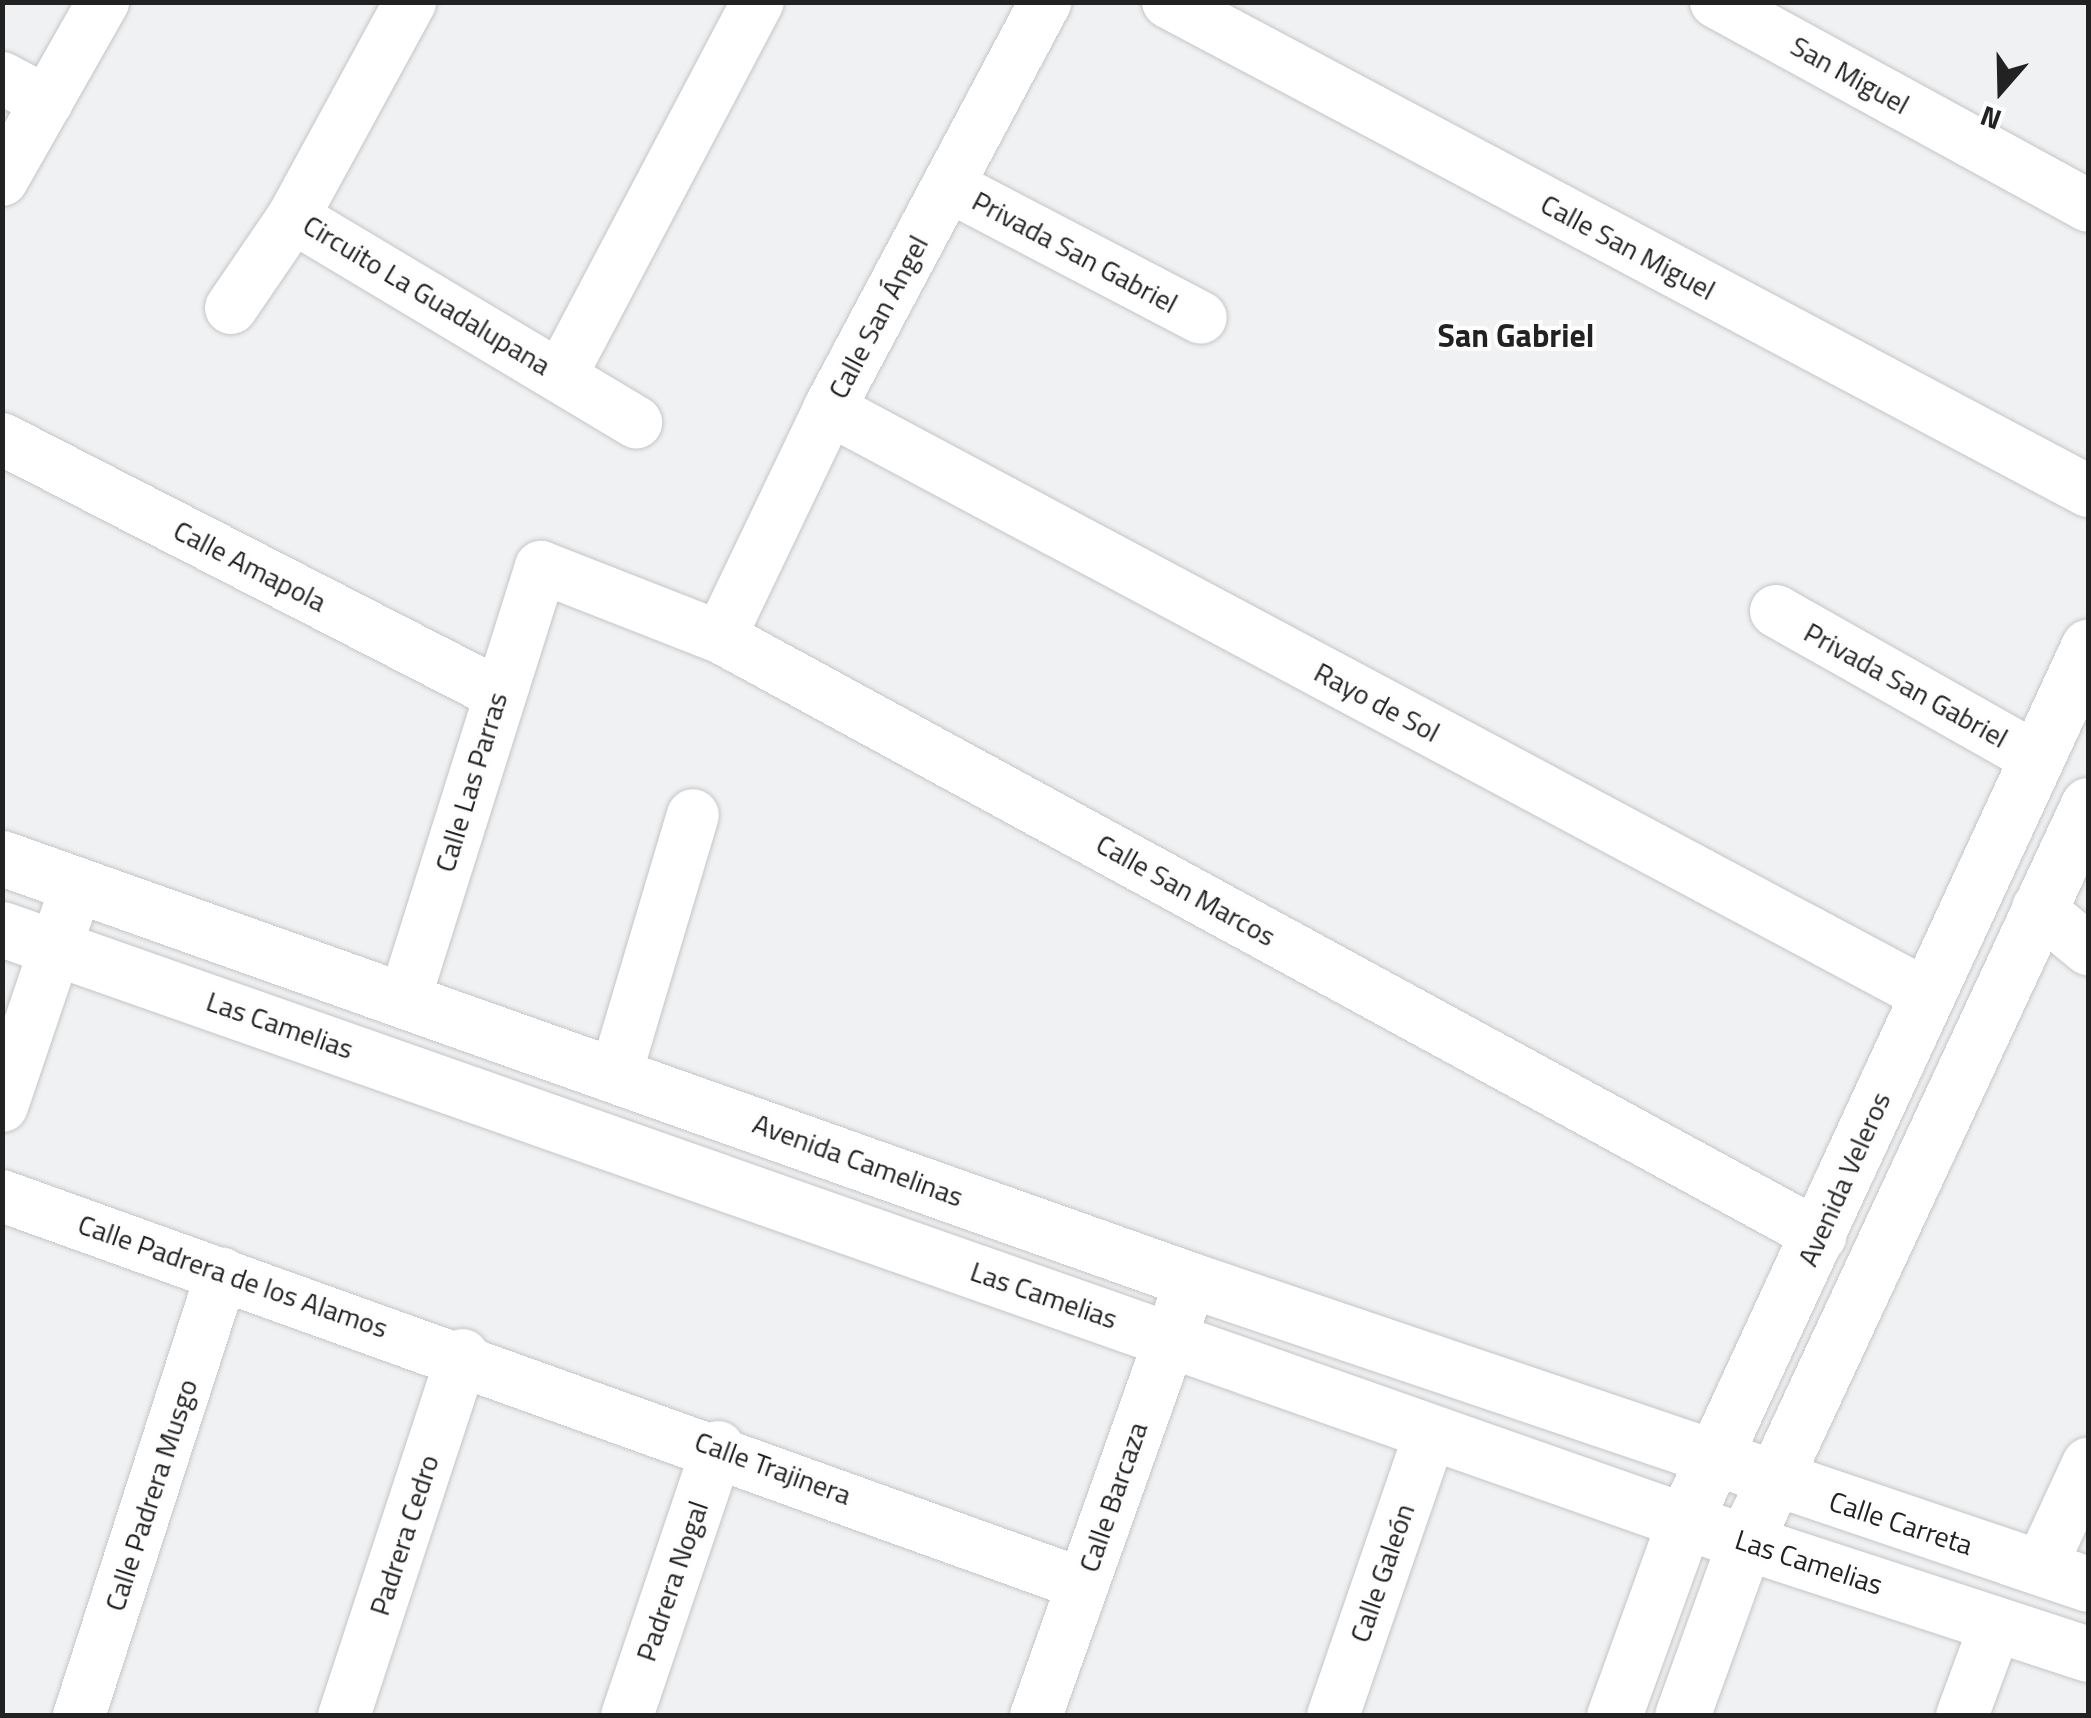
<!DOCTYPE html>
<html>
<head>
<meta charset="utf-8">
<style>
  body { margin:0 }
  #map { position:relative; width:2091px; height:1718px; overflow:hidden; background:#f0f1f2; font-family:"Titillium Web",sans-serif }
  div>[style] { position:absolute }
  .roads { filter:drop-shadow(0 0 2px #c5c5c7) drop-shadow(0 0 2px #c5c5c7) }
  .minor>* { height:52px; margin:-26px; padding:0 26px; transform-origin:26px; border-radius:26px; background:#fff }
  .tertiary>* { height:55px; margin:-27.5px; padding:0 27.5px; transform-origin:27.5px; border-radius:27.5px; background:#fff }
  .secondary>* { height:55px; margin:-27.5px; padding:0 27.5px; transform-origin:27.5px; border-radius:27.5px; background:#fff }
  span { translate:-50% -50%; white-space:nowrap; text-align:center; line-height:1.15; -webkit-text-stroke:8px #fefeff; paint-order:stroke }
  .street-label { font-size:28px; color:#222223 }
  .quarter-label { font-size:32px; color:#222223; font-weight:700 }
  .frame { position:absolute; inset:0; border:5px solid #222223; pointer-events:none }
  .north { position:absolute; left:1951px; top:40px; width:100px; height:100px; -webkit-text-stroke:8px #fefeff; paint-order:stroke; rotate:200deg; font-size:28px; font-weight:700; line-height:40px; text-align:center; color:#222223 }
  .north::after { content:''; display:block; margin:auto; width:35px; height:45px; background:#222223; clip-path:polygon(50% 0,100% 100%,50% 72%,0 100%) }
</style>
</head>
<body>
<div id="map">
  <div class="roads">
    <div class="minor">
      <div style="left:1168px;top:2px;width:1042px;rotate:27.99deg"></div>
      <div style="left:1716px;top:2px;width:424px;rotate:28.7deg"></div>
      <div style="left:2px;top:78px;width:51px;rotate:28.1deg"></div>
      <div style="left:2px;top:180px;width:205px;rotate:-60.4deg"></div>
      <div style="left:949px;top:186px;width:284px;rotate:27.6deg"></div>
      <div style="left:293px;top:217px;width:400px;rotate:30.9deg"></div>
      <div style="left:231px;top:308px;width:110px;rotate:-55.7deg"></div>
      <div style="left:293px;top:217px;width:245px;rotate:-61.4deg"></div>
      <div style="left:561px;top:375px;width:422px;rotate:-62.2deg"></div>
      <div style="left:829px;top:409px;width:1242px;rotate:28.09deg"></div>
      <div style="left:2px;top:439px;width:556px;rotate:27.16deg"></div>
      <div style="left:1776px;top:611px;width:299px;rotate:29.5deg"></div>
      <div style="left:720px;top:637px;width:253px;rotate:-64.4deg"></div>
      <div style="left:829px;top:409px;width:461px;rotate:-62deg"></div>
      <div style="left:2038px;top:908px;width:65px;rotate:39.4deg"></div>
      <div style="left:405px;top:998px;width:452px;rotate:-72.5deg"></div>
      <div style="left:541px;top:567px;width:192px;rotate:21.4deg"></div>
      <div style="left:720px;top:637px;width:1253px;rotate:28.57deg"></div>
      <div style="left:616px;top:1073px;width:269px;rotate:-73.4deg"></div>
      <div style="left:2px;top:1106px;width:234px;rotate:-71.3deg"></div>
      <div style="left:2px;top:1196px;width:1148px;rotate:19.76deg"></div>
      <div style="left:2040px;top:1568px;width:115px;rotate:-65.2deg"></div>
      <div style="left:79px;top:1716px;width:465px;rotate:-72.1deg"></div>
      <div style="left:344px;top:1716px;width:380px;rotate:-71.8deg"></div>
      <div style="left:627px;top:1716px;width:284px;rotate:-71.3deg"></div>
      <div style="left:1036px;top:1716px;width:463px;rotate:-70.4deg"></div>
      <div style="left:1333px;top:1716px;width:301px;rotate:-71deg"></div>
      <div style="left:1962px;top:1716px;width:98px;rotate:-69.7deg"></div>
    </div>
    <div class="tertiary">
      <div style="left:2px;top:858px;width:1262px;rotate:19.54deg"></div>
      <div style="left:1191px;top:1280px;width:947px;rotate:18.72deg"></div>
      <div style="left:2px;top:929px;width:1848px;rotate:19.38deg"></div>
      <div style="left:1745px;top:1542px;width:361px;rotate:18.1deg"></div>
    </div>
    <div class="secondary">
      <div style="left:1614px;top:1716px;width:208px;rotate:-70.1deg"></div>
      <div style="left:1685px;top:1520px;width:962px;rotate:-65.22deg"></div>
      <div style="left:1682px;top:1716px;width:185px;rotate:-70.1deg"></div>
      <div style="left:1745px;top:1542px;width:813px;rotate:-65.04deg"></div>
    </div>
  </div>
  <div class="street-label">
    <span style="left:1850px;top:75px;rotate:29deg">San Miguel</span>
    <span style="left:1628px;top:247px;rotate:28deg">Calle San Miguel</span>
    <span style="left:1075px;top:252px;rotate:28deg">Privada San Gabriel</span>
    <span style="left:427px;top:295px;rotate:31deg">Circuito La Guadalupana</span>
    <span style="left:878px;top:317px;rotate:-62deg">Calle San Ángel</span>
    <span style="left:250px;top:566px;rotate:27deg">Calle Amapola</span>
    <span style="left:1906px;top:685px;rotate:29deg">Privada San Gabriel</span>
    <span style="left:1377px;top:702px;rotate:28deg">Rayo de Sol</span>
    <span style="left:471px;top:782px;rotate:-73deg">Calle Las Parras</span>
    <span style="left:1186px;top:890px;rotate:29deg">Calle San Marcos</span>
    <span style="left:280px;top:1025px;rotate:19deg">Las Camelias</span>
    <span style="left:858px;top:1160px;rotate:20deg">Avenida Camelinas</span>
    <span style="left:1844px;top:1179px;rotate:-66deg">Avenida Veleros</span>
    <span style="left:233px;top:1276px;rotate:19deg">Calle Padrera de los Alamos</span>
    <span style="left:1044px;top:1295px;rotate:19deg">Las Camelias</span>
    <span style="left:773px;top:1468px;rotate:20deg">Calle Trajinera</span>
    <span style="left:151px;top:1495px;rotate:-72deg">Calle Padrera Musgo</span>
    <span style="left:1113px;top:1497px;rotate:-71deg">Calle Barcaza</span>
    <span style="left:1901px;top:1523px;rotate:18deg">Calle Carreta</span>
    <span style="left:404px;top:1535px;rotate:-72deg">Padrera Cedro</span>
    <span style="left:1809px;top:1562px;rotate:18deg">Las Camelias</span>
    <span style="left:1382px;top:1573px;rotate:-71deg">Calle Galeón</span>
    <span style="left:672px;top:1581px;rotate:-71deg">Padrera Nogal</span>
  </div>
  <div class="quarter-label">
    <span style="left:1516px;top:335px">San Gabriel</span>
  </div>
  <div class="frame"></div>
  <div class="north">N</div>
</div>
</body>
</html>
